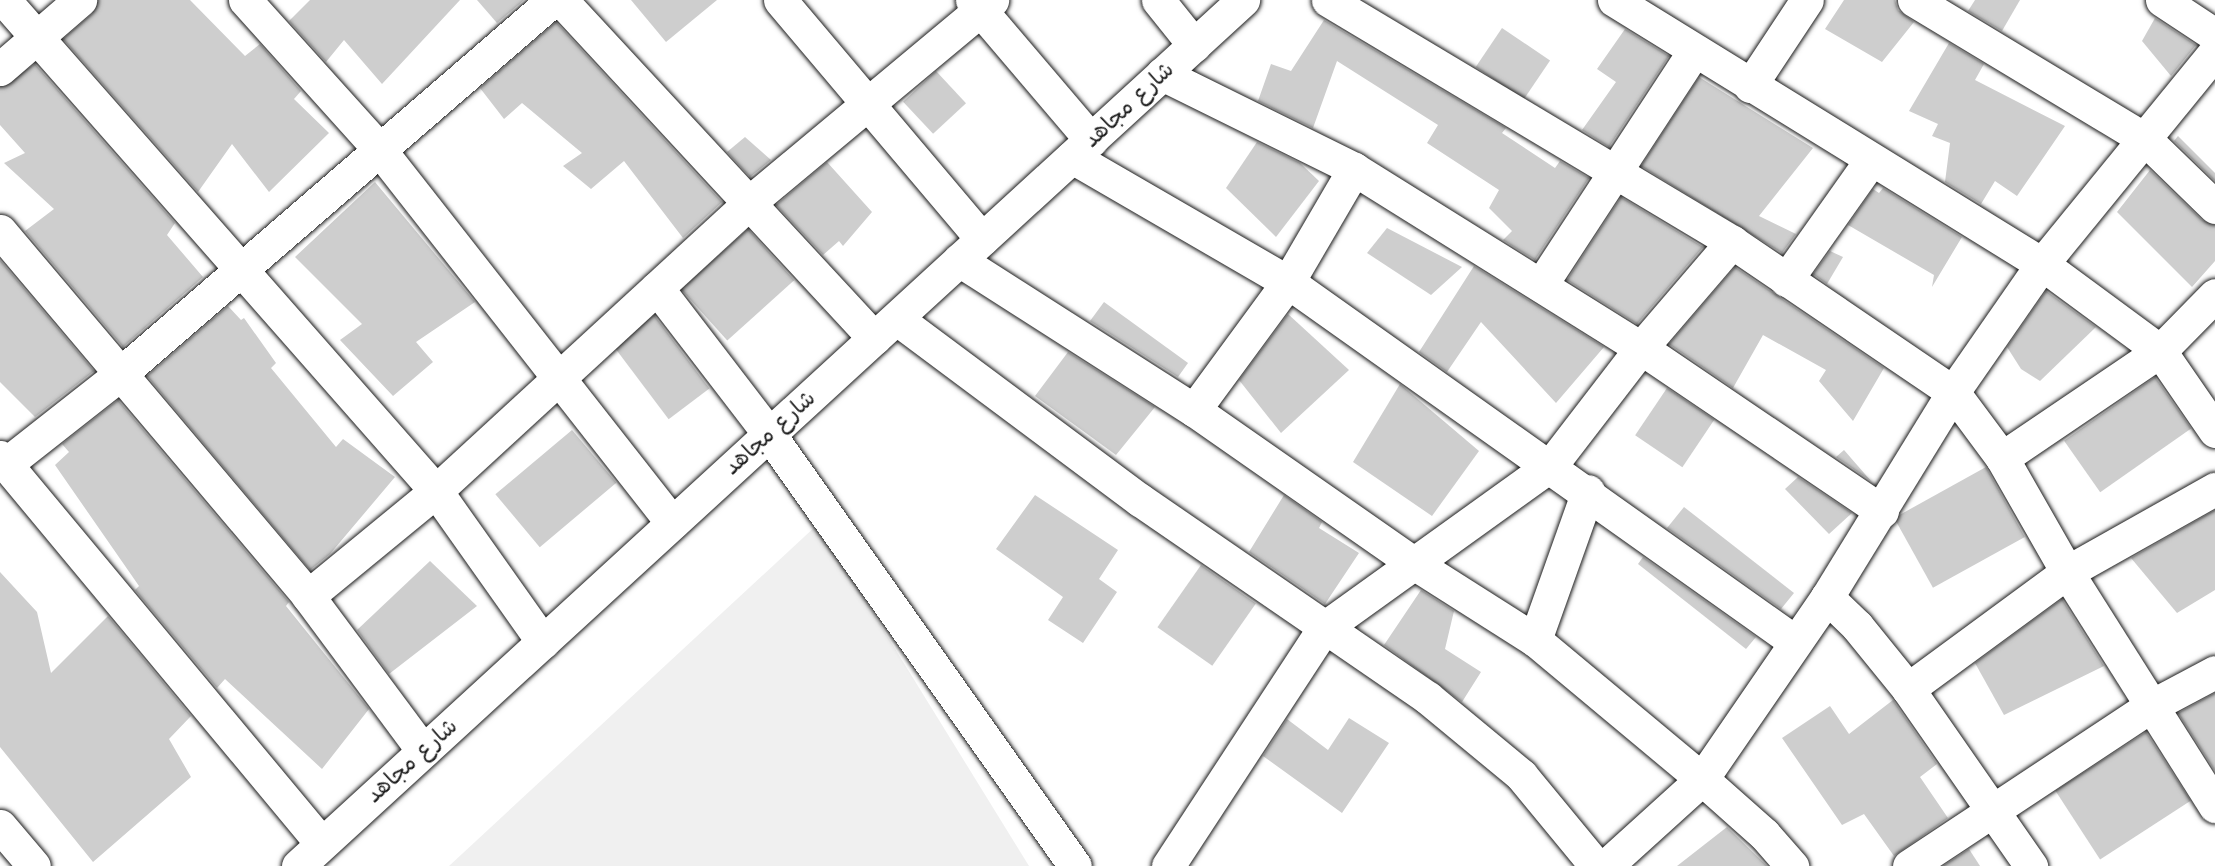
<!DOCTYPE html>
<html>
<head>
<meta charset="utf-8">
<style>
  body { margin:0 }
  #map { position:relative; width:2215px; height:866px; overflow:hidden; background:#fff; font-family:"Comic Neue","Playpen Sans Arabic",sans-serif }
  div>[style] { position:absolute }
  .built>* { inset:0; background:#f0f0f0 }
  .building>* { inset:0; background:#cecece; transform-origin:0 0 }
  .roads { filter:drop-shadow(0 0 2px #1c1c1c) drop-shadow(0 0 2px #1c1c1c) }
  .street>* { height:33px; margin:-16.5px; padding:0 16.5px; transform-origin:16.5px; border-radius:16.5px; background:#fff }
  span { translate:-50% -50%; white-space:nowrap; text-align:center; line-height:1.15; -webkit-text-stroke:4.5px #fff; paint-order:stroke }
  .street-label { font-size:22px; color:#1c1c1c }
</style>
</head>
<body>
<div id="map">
  <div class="built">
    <div style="clip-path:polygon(818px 524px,1029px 866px,449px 866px)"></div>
  </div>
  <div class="building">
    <div style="clip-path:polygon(98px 0,190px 0,245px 56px,260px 44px,301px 91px,294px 99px,329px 133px,269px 192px,232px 144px,198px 192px,63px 39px,92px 14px)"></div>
    <div style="clip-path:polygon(310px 0,460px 0,382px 84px,344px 40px,326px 62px,289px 21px)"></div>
    <div style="clip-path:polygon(477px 0,524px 0,497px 23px)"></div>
    <div style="clip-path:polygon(631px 0,717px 0,666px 42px)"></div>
    <div style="clip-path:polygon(1844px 0,1895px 0,1898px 10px,1914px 22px,1882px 62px,1825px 29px)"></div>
    <div style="clip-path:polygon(1975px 0,2020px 0,2002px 31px,1968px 11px)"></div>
    <div style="clip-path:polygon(2155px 18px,2196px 45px,2171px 76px,2142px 41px)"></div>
    <div style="clip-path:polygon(1324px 20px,1506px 128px,1502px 133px,1555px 168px,1560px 161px,1589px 178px,1535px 260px,1503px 240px,1512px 231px,1489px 208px,1499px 190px,1427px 143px,1438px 125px,1337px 61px,1313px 128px,1258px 101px,1271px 64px,1291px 71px)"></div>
    <div style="clip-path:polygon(556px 22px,722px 202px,683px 238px,624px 161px,591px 189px,563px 166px,582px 153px,522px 103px,504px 119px,480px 88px)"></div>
    <div style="left:1502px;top:28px;width:58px;height:47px;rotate:34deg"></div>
    <div style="clip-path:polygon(1625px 29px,1669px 56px,1609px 147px,1582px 130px,1616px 82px,1597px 69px)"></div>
    <div style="clip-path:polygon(1949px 43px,1984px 64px,1975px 80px,2065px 126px,2017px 196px,1995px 181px,1981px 204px,1945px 182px,1950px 143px,1932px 136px,1938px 124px,1909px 111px)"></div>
    <div style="clip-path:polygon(35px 64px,175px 223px,167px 235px,203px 277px,123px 347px,25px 231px,54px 209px,4px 163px,25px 153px,0 125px,0 87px)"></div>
    <div style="left:936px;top:71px;width:44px;height:45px;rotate:47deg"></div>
    <div style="clip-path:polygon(1699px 77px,1813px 148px,1759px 216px,1796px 234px,1782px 253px,1641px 166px)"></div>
    <div style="clip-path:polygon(2178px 136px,2215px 173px,2215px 181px,2174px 141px)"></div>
    <div style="clip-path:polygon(745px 137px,771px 160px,750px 177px,727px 152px)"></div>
    <div style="clip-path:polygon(1257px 142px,1300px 163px,1319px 181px,1276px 237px,1226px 188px)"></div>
    <div style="clip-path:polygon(827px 162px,872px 212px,843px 246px,839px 241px,823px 255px,776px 205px)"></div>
    <div style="clip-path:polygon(2150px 170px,2202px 220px,2215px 225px,2215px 261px,2192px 287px,2117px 212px)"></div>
    <div style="clip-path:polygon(375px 182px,475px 302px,416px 342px,433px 362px,393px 396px,340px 340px,362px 324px,295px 257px)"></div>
    <div style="clip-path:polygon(1883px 188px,1962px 237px,1932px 287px,1934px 275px,1848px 225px,1873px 189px,1879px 193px)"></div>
    <div style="clip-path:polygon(1621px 197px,1703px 247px,1637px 324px,1567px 280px)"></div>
    <div style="clip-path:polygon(1387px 228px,1462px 267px,1431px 295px,1367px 253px)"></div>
    <div style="left:748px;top:229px;width:69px;height:90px;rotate:48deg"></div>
    <div style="clip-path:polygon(1830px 251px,1843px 257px,1827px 284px,1813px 274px)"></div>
    <div style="clip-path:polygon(0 260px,94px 371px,35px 417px,0 382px)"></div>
    <div style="clip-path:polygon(1474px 266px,1604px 347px,1556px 403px,1481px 322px,1447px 372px,1419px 352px)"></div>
    <div style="clip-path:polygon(1735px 267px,1884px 368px,1853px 421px,1819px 381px,1826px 370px,1763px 335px,1733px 388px,1669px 344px)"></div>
    <div style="clip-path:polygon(2046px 291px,2096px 327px,2040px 381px,2021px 369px,2007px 347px)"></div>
    <div style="clip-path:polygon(1104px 302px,1188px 363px,1178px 377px,1090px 321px)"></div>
    <div style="clip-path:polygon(228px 306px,241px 320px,244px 318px,276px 363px,271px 368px,336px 447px,343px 439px,395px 477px,330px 554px,310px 570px,147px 376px)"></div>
    <div style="clip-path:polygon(1288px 314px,1349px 370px,1281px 433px,1239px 380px)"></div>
    <div style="left:654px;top:315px;width:92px;height:51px;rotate:53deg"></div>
    <div style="clip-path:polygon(1068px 352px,1155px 407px,1116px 455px,1035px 396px)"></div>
    <div style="left:2155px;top:377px;width:63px;height:111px;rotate:55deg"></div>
    <div style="clip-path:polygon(1400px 384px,1479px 451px,1432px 516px,1353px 462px)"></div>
    <div style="left:1667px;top:388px;width:57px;height:57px;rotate:34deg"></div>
    <div style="clip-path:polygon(118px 400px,289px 602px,286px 606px,369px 709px,322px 769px,225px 679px,217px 688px,135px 590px,139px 586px,55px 465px,69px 452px,62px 444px)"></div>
    <div style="left:572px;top:430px;width:69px;height:100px;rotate:50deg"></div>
    <div style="clip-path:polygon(1844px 450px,1871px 481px,1836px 457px)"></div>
    <div style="left:1986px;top:467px;width:80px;height:105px;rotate:61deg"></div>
    <div style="clip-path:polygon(1798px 477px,1852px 513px,1829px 534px,1785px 489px)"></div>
    <div style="clip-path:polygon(1035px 495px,1118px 550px,1099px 579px,1117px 592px,1083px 643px,1048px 620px,1063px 597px,996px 549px)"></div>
    <div style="clip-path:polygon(1284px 495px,1322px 522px,1319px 528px,1359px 553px,1325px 604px,1249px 552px)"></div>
    <div style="clip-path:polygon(1684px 507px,1794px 593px,1781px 609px,1667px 528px)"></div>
    <div style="clip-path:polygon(2215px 510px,2215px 590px,2177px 613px,2131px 558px)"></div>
    <div style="clip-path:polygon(1643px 557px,1756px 637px,1746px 649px,1638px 564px)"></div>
    <div style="clip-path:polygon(430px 561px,477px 606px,389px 674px,357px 630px)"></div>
    <div style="left:1201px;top:565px;width:67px;height:76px;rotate:35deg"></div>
    <div style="clip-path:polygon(0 572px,37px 612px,51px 673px,108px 616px,191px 716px,169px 739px,191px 777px,93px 862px,0 747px)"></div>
    <div style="clip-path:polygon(1421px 590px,1454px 611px,1445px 649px,1481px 672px,1462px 702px,1384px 645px)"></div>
    <div style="clip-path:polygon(2062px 599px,2104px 666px,2004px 715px,1975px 663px)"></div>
    <div style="clip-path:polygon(2215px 693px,2215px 771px,2178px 713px)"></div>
    <div style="clip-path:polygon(1893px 700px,1937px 764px,1920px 777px,1948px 818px,1894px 856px,1864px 814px,1842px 825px,1782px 738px,1830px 706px,1849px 734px)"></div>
    <div style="clip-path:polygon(1349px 718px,1389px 743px,1342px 813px,1263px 756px,1287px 719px,1328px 750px)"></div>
    <div style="left:2146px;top:732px;width:82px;height:108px;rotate:57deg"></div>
    <div style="clip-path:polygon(1727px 827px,1767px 866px,1677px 866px)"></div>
    <div style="clip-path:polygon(1969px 849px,1980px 866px,1943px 866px)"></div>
  </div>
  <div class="roads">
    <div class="street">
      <div style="left:4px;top:0;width:654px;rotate:48.66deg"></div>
      <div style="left:436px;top:491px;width:185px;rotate:54.7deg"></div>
      <div style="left:245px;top:0;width:200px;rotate:48deg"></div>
      <div style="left:379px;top:149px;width:475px;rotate:51.9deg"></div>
      <div style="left:561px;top:0;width:461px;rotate:47.2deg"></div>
      <div style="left:780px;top:0;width:313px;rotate:49.8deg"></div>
      <div style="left:972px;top:0;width:184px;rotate:49.6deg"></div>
      <div style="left:1158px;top:0;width:58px;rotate:51.3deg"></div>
      <div style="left:1328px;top:0;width:471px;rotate:30.9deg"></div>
      <div style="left:1732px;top:242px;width:267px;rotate:34.2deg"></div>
      <div style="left:1953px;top:392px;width:82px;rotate:53.4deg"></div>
      <div style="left:2002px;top:458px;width:131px;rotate:60.3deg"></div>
      <div style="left:2067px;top:572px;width:277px;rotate:57.7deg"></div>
      <div style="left:1614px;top:0;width:503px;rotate:31.67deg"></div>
      <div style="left:2042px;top:264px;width:147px;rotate:36.4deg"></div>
      <div style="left:2160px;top:351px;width:97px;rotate:55.5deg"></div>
      <div style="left:1914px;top:0;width:271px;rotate:31.1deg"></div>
      <div style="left:2146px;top:140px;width:96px;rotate:44.2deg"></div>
      <div style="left:2162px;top:0;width:64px;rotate:33.4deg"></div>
      <div style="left:0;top:69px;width:106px;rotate:-40.8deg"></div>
      <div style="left:1162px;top:74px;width:214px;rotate:26.3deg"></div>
      <div style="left:1354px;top:169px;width:338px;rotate:32deg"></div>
      <div style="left:1641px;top:348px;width:291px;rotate:34.1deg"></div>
      <div style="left:1750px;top:86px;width:103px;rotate:-56.5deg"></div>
      <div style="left:1072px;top:157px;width:250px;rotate:30.1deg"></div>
      <div style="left:1288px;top:282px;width:620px;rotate:35.36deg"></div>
      <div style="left:0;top:231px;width:478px;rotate:49.8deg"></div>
      <div style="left:308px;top:596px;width:193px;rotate:53.4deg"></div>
      <div style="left:959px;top:260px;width:279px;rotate:32.6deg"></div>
      <div style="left:1194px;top:410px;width:266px;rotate:34.9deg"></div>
      <div style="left:1412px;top:562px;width:146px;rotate:32.4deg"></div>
      <div style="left:1535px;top:640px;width:217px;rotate:39.8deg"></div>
      <div style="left:1702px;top:779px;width:83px;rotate:41.6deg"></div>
      <div style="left:1764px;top:834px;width:43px;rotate:48.8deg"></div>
      <div style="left:1786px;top:280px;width:147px;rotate:-54.7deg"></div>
      <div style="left:1541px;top:285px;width:280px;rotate:-56.8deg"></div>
      <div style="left:657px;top:288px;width:184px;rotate:52.5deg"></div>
      <div style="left:769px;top:434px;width:529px;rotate:54.69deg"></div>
      <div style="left:897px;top:319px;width:303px;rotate:36.7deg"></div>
      <div style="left:1140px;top:500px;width:349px;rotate:34.5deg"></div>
      <div style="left:1428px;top:698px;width:121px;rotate:39.6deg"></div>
      <div style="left:1521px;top:775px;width:118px;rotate:50.5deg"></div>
      <div style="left:1194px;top:410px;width:159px;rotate:-53.7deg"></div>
      <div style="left:1288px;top:282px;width:131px;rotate:-59.7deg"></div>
      <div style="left:0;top:457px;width:503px;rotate:50.24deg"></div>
      <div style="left:2002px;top:458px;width:191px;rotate:-34.1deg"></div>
      <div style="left:2160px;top:351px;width:78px;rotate:-45.5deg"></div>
      <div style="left:6px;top:464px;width:144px;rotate:-38.2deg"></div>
      <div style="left:119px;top:375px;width:574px;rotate:-40.83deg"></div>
      <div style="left:308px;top:596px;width:166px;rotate:-39.4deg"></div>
      <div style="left:436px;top:491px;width:428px;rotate:-42.6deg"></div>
      <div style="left:751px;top:201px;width:314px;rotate:-39.8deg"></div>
      <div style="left:1827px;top:597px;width:42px;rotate:44deg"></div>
      <div style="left:1857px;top:626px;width:81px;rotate:51deg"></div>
      <div style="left:1908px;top:689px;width:216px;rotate:55.2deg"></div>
      <div style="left:1535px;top:640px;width:158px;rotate:-70.4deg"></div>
      <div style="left:1908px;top:689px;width:197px;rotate:-36.3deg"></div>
      <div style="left:2067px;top:572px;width:170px;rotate:-29.3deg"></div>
      <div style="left:0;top:826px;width:52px;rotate:49.6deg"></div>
      <div style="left:298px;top:866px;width:1282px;rotate:-42.5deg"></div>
      <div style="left:1168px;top:866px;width:285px;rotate:-56.8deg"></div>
      <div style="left:1324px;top:628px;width:279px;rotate:-35.7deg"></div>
      <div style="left:1551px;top:465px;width:148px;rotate:-52.4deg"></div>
      <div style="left:1641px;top:348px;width:140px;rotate:-49.4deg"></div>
      <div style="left:1606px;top:866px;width:130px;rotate:-42.2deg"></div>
      <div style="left:1702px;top:779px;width:221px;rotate:-55.5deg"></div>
      <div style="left:1827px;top:597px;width:241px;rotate:-58.4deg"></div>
      <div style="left:1953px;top:392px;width:156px;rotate:-55.2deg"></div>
      <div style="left:2042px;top:264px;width:274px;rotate:-50.8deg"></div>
      <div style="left:1909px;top:866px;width:290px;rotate:-33.5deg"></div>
      <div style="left:2151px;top:706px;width:72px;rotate:-28deg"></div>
    </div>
  </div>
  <div class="street-label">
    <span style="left:1129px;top:105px;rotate:-43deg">شارع مجاهد</span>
    <span style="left:770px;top:433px;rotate:-42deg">شارع مجاهد</span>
    <span style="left:412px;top:761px;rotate:-42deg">شارع مجاهد</span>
  </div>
</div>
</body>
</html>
